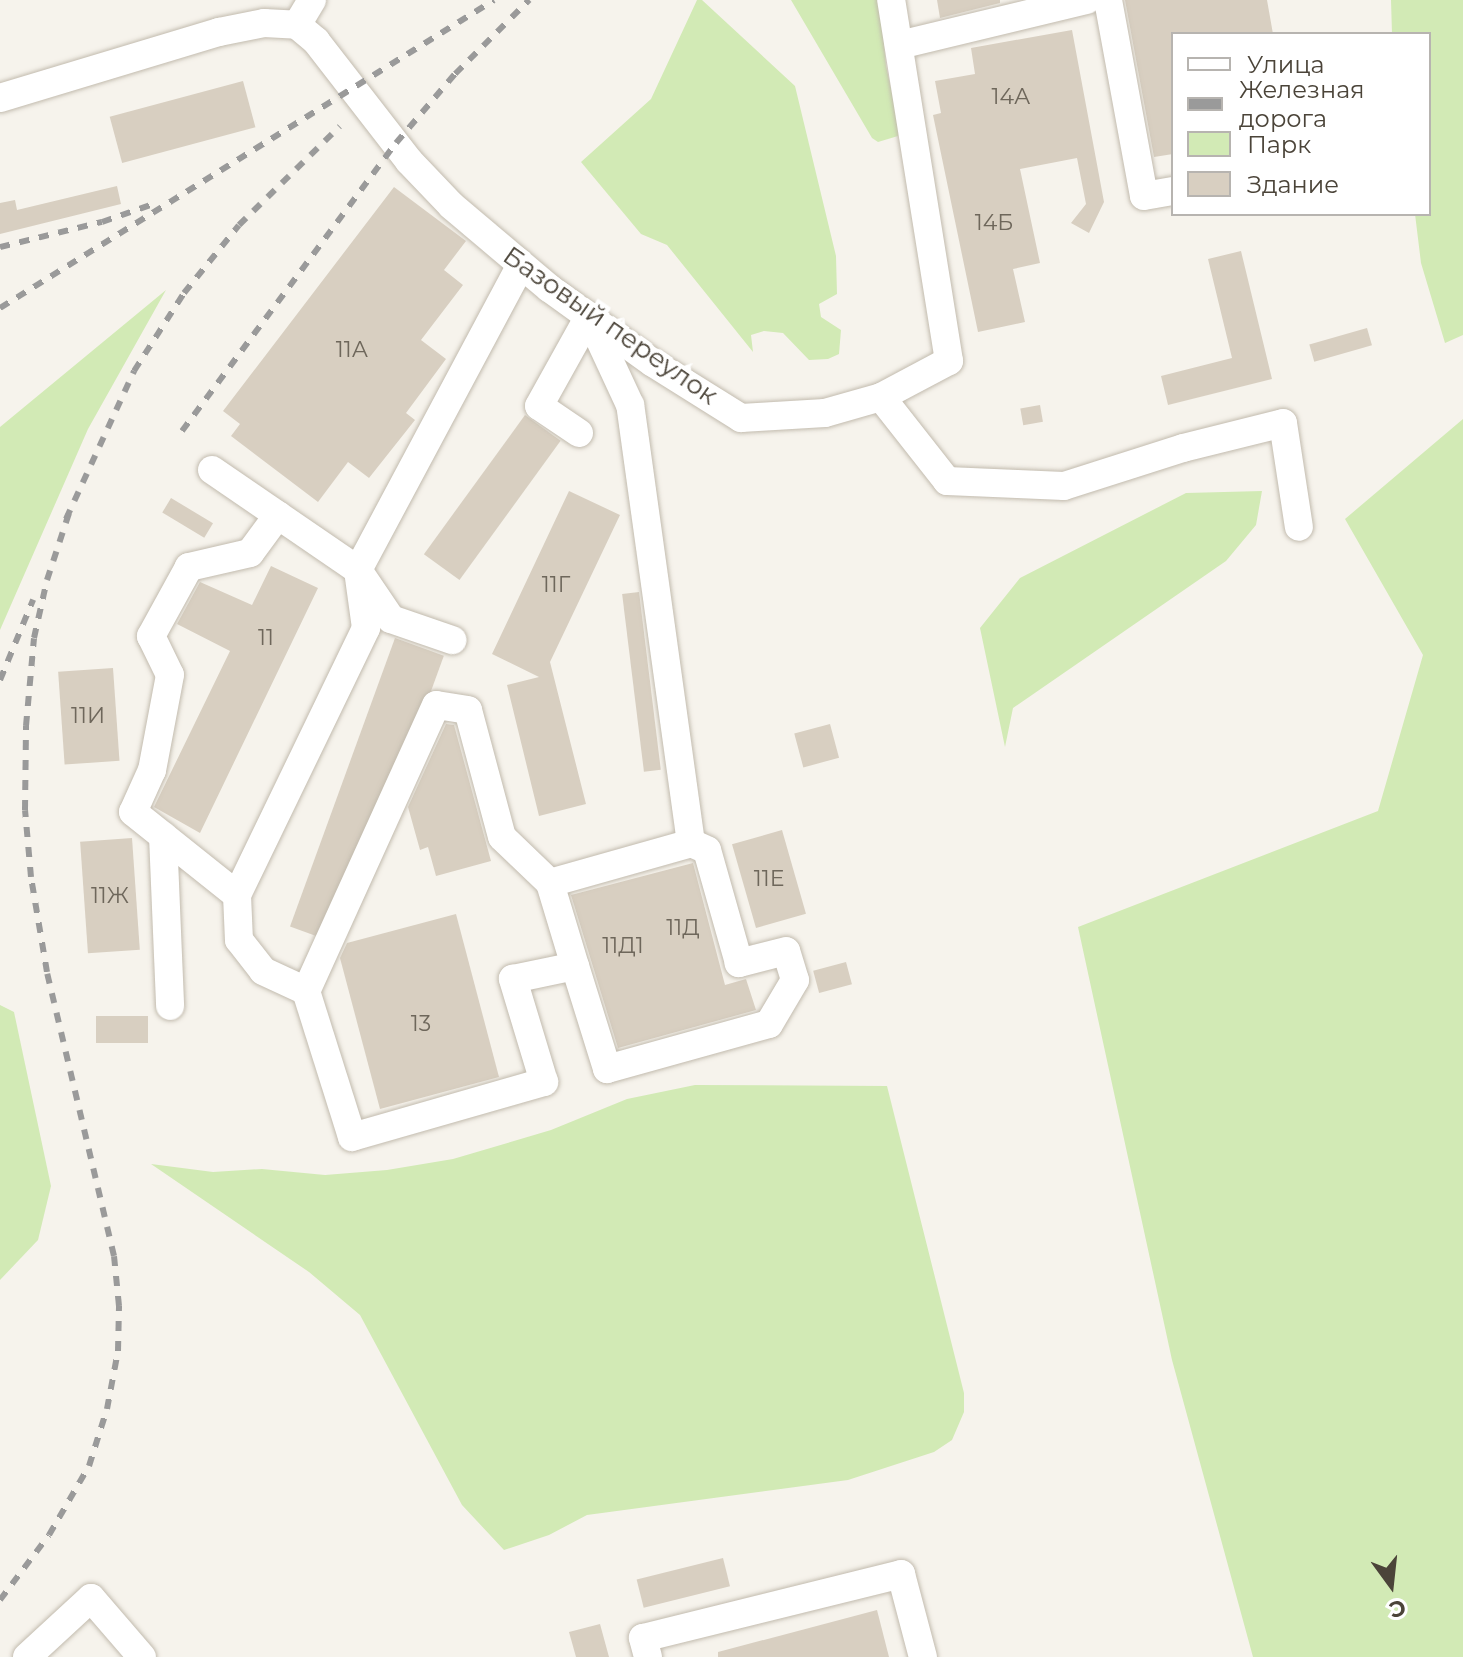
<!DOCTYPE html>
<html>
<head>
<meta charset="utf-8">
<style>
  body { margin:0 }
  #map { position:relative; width:1463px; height:1657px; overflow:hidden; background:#f6f3ec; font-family:Montserrat,sans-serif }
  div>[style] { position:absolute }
  .green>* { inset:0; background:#d2eab5 }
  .building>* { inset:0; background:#d8cfc1; transform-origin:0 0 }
  .roads { filter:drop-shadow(0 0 2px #c2bbae) drop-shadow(0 0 2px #c2bbae) }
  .minor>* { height:28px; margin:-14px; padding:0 14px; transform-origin:14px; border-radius:14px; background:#fff }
  .rail>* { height:6px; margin-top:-3px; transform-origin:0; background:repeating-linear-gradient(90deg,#9a9a9a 0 10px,transparent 0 20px) }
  span { translate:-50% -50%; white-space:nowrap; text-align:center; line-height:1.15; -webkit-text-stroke:8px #fff; paint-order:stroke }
  .number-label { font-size:22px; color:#6e675b }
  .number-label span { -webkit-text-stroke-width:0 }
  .street-label { font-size:26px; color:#4b4439 }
  .legend { position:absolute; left:1171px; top:32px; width:260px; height:184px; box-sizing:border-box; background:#fff; border:2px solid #b7b4b0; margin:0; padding:10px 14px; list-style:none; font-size:24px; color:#4b4439 }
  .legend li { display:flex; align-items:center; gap:16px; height:40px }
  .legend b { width:40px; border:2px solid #b7b4b0 }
  .north { position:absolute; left:1351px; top:1545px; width:80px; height:80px; -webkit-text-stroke:6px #fff; paint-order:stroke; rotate:165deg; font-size:22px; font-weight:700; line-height:32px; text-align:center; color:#4b4439 }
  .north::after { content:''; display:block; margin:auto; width:28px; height:36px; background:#4b4439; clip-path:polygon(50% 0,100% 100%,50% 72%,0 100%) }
</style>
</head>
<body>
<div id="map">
  <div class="green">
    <div style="clip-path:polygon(697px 0,702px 0,795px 86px,836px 256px,837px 294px,819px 304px,821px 317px,841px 330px,839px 354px,828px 359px,809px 360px,783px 333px,764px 331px,751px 335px,753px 352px,667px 245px,641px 234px,581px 162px,651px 99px)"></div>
    <div style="clip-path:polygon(791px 0,880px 0,886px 66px,900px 129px,898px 136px,878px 142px,872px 138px)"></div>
    <div style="clip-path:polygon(1391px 0,1463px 0,1463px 335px,1445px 343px,1421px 263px,1415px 214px,1429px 214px,1429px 34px,1392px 34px)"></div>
    <div style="clip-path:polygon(166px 290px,88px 429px,0 630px,0 427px)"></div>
    <div style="clip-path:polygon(1463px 419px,1463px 1657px,1253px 1657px,1172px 1360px,1078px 927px,1378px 811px,1423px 655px,1345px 519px)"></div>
    <div style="clip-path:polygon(1262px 491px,1256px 525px,1226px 561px,1013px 708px,1005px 747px,980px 628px,1020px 578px,1186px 493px)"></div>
    <div style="clip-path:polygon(0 1005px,14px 1012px,51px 1186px,38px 1240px,0 1280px)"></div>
    <div style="clip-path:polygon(695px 1085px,887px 1086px,964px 1393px,964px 1412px,952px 1440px,934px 1452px,848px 1480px,587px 1515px,549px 1535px,504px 1550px,462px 1505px,360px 1315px,309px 1272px,151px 1164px,213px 1172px,262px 1169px,325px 1175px,387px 1170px,453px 1159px,551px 1130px,627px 1099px)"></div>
  </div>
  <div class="building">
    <div style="clip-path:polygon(937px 0,1000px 0,1000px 3px,940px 18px)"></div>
    <div style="clip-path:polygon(1125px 0,1267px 0,1273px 34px,1173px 34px,1173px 154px,1154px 157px)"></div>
    <div style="clip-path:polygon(1072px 30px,1104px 202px,1089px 233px,1071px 223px,1086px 204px,1077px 158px,1020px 169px,1040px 263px,1013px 269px,1025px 322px,978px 332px,933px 115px,941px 113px,935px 81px,975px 74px,971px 48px)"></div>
    <div style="left:243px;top:81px;width:48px;height:138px;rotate:75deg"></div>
    <div style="clip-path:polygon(117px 186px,121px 204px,0 234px,0 203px,15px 200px,17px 210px)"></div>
    <div style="clip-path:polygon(394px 187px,466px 241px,444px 270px,463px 285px,421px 340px,446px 359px,406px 413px,415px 420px,369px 478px,348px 462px,318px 502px,231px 436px,240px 424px,223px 411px)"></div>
    <div style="clip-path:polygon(1241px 251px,1272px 379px,1168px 405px,1161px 376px,1232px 358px,1208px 259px)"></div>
    <div style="left:1367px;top:328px;width:18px;height:60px;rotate:74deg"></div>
    <div style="left:1040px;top:405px;width:17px;height:20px;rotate:80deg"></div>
    <div style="left:525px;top:415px;width:44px;height:172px;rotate:36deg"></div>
    <div style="clip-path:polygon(569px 491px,620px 515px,550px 662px,586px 804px,539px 816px,507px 685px,539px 677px,492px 654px)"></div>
    <div style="left:171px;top:498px;width:49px;height:17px;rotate:31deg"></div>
    <div style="clip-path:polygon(271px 566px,318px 588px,200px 833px,154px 807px,230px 651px,177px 624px,200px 582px,252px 605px)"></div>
    <div style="left:639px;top:592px;width:179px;height:17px;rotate:83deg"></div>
    <div style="left:395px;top:638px;width:52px;height:307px;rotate:20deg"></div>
    <div style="left:113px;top:668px;width:93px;height:55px;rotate:86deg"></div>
    <div style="clip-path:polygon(446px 724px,454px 725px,491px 861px,436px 876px,428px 847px,420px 850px,408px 807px)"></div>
    <div style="left:830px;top:724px;width:35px;height:37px;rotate:75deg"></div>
    <div style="left:782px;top:830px;width:87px;height:52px;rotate:74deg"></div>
    <div style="left:132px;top:838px;width:112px;height:52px;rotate:86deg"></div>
    <div style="clip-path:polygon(693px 863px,725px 985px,746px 979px,756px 1010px,618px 1048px,571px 895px)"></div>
    <div style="clip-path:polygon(456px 914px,499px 1077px,380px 1109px,340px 958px,347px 943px)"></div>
    <div style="left:846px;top:962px;width:23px;height:34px;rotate:75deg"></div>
    <div style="left:148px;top:1016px;width:27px;height:52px;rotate:90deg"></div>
    <div style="left:723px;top:1558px;width:29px;height:89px;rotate:76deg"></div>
    <div style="clip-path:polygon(877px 1610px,889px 1657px,718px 1657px,718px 1652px)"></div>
    <div style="clip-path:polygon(600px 1624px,609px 1657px,576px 1657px,569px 1632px)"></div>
  </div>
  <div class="roads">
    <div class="minor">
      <div style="left:1108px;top:0;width:199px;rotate:79.6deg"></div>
      <div style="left:1144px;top:196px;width:29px;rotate:-10deg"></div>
      <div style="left:297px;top:25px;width:29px;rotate:-59deg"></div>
      <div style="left:899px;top:45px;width:193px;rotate:-13.5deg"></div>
      <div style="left:0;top:98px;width:229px;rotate:-16.8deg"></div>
      <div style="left:219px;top:32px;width:46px;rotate:-11.3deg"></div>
      <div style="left:264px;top:23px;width:33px;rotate:3deg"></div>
      <div style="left:297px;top:25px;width:25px;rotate:40deg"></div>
      <div style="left:316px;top:41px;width:152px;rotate:52.2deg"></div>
      <div style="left:409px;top:161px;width:62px;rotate:46.3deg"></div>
      <div style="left:452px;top:206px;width:127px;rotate:40.2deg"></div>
      <div style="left:549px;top:288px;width:128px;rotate:35.8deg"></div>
      <div style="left:653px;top:363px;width:104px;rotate:32deg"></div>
      <div style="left:741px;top:418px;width:84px;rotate:-3.4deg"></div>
      <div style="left:825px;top:413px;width:58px;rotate:-15.9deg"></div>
      <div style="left:881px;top:397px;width:77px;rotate:-27.9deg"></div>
      <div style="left:949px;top:361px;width:366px;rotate:-99.1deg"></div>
      <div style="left:881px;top:397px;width:107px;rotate:51.8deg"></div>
      <div style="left:947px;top:481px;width:117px;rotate:2.4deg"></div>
      <div style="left:1064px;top:486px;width:125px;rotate:-17.7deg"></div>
      <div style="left:1183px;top:448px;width:103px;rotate:-14deg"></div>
      <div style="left:1283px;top:423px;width:105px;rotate:81.3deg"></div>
      <div style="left:579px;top:433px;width:48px;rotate:-146deg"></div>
      <div style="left:539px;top:406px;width:103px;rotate:-60.9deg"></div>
      <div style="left:212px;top:470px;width:177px;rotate:34.4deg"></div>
      <div style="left:358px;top:570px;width:59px;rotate:56deg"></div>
      <div style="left:391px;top:619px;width:65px;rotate:19deg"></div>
      <div style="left:278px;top:515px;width:47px;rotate:126.4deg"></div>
      <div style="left:250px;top:553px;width:63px;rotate:167.1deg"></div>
      <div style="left:189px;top:567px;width:79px;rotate:118.8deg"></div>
      <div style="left:151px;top:636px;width:43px;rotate:64deg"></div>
      <div style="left:170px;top:675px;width:97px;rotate:100.7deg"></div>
      <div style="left:152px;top:770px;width:46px;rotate:114.3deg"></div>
      <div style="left:133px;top:812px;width:133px;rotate:38.6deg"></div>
      <div style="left:237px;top:895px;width:297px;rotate:-64.2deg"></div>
      <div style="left:366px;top:628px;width:59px;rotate:-97.9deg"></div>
      <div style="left:358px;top:570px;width:344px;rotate:-61.9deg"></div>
      <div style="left:163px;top:836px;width:170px;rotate:87.6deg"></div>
      <div style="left:550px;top:883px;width:147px;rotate:-15.8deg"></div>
      <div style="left:691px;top:843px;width:442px;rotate:-97.9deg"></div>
      <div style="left:630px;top:405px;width:93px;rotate:-114.9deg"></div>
      <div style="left:237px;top:895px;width:45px;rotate:87.5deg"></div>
      <div style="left:239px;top:940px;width:39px;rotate:52deg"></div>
      <div style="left:263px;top:971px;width:47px;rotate:24.9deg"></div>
      <div style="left:306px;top:991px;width:153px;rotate:72.5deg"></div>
      <div style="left:352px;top:1137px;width:200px;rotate:-16deg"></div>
      <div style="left:544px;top:1082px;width:108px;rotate:-106.8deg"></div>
      <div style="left:513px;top:979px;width:63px;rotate:-11.8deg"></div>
      <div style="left:575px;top:966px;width:87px;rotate:-106.8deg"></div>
      <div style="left:550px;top:883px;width:66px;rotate:-136.2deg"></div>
      <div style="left:502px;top:837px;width:131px;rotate:-105deg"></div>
      <div style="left:468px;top:710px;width:32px;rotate:-171deg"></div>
      <div style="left:436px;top:705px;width:314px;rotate:114.4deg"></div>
      <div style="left:575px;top:966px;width:108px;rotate:72.7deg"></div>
      <div style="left:607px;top:1069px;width:168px;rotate:-15.5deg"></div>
      <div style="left:769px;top:1024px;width:51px;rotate:-59.4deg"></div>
      <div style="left:795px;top:980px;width:30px;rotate:-107deg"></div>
      <div style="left:786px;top:951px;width:49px;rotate:165.7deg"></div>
      <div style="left:739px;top:963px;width:117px;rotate:-105.8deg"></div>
      <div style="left:707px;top:850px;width:17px;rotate:-156deg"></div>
      <div style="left:27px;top:1657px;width:87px;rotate:-42.7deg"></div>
      <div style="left:91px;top:1598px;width:78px;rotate:49.2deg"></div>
      <div style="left:648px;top:1657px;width:20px;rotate:-105deg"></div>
      <div style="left:643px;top:1638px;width:266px;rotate:-13.9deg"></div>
      <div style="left:901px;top:1574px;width:86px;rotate:75.2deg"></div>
    </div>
  </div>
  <div class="rail">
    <div style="left:0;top:247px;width:105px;rotate:-13.8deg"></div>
    <div style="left:102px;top:222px;width:54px;rotate:-19.4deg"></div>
    <div style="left:0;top:308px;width:582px;rotate:-31.94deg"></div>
    <div style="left:182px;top:431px;width:359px;rotate:-53.4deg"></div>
    <div style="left:396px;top:143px;width:91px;rotate:-49.5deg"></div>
    <div style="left:455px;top:74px;width:105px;rotate:-45deg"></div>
    <div style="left:66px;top:519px;width:163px;rotate:-65.3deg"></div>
    <div style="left:134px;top:371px;width:93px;rotate:-57.3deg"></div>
    <div style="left:184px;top:293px;width:87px;rotate:-51deg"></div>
    <div style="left:239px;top:225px;width:141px;rotate:-44.4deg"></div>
    <div style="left:0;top:680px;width:87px;rotate:-67.6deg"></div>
    <div style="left:0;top:1600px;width:81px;rotate:-53deg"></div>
    <div style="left:49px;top:1535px;width:80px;rotate:-59.9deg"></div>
    <div style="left:89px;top:1466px;width:60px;rotate:-72.5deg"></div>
    <div style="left:107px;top:1409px;width:59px;rotate:-79.3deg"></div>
    <div style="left:118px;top:1351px;width:45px;rotate:-88.7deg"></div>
    <div style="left:119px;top:1306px;width:50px;rotate:-95.7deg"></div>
    <div style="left:114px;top:1256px;width:292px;rotate:-103.3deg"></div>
    <div style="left:47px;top:972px;width:96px;rotate:-99.6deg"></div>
    <div style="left:31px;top:877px;width:67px;rotate:-95.1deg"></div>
    <div style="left:25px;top:810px;width:84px;rotate:-89.3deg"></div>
    <div style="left:26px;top:726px;width:88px;rotate:-84.8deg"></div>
    <div style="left:34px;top:638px;width:59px;rotate:-77.4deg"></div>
    <div style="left:47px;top:580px;width:74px;rotate:-71.8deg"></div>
  </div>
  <div class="number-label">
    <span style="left:1011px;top:97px">14А</span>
    <span style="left:994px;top:223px">14Б</span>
    <span style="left:352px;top:350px">11А</span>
    <span style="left:556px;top:585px">11Г</span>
    <span style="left:266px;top:638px">11</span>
    <span style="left:88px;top:716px">11И</span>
    <span style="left:769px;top:879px">11Е</span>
    <span style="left:110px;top:896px">11Ж</span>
    <span style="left:683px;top:928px">11Д</span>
    <span style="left:623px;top:946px">11Д1</span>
    <span style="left:421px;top:1024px">13</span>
  </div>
  <div class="street-label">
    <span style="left:610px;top:326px;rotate:35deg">Базовый переулок</span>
  </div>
  <ul class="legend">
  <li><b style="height:10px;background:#fff"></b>Улица</li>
  <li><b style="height:10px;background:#9a9a9a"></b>Железная дорога</li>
  <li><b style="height:22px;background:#d2eab5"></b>Парк</li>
  <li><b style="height:22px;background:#d8cfc1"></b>Здание</li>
  </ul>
  <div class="north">С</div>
</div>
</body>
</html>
